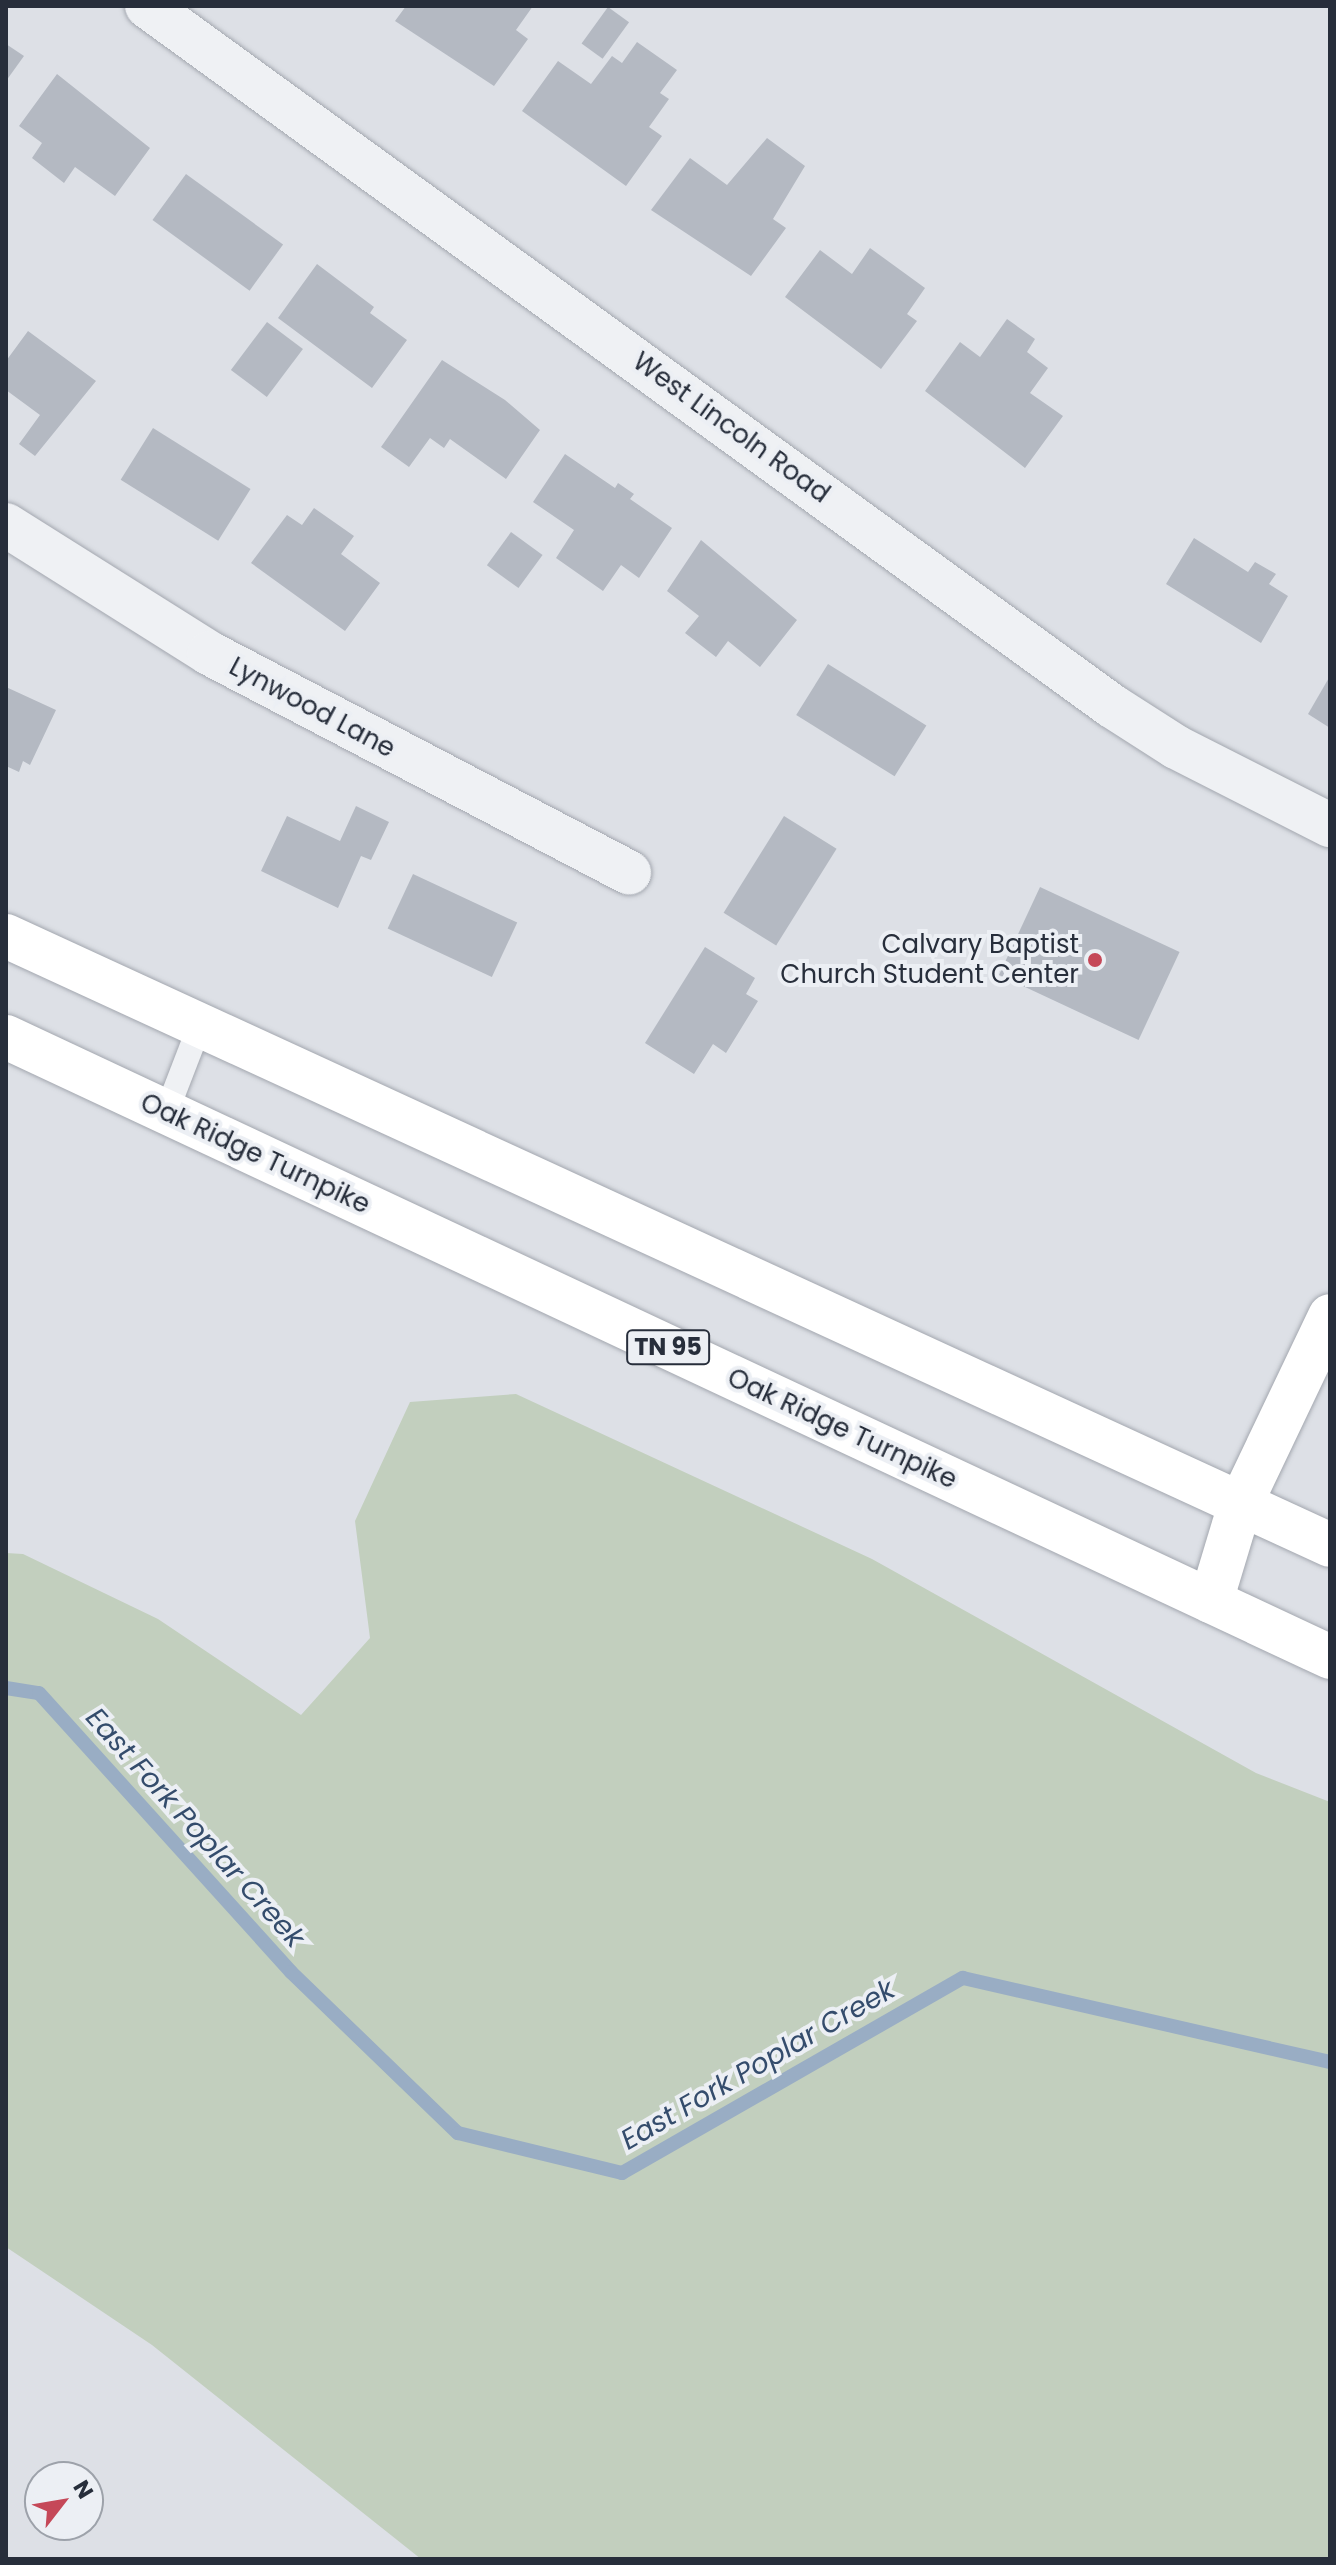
<!DOCTYPE html>
<html>
<head>
<meta charset="utf-8">
<style>
  body { margin:0 }
  #map { position:relative; width:1336px; height:2565px; overflow:hidden; background:#dde0e6; font-family:Poppins,sans-serif }
  div>[style] { position:absolute }
  .green>* { inset:0; background:#c2cfbe }
  .stream>* { height:14px; margin:-7px; padding:0 7px; transform-origin:7px; border-radius:7px; background:#99adc4 }
  .building>* { inset:0; background:#b4b9c2; transform-origin:0 0 }
  .roads { filter:drop-shadow(0 0 2px #a3a7af) drop-shadow(0 0 2px #a3a7af) }
  .lane>* { height:24px; margin:-12px; padding:0 12px; transform-origin:12px; border-radius:12px; background:#eff1f4 }
  .street>* { height:44px; margin:-22px; padding:0 22px; transform-origin:22px; border-radius:22px; background:#eff1f4 }
  .secondary>* { height:44px; margin:-22px; padding:0 22px; transform-origin:22px; border-radius:22px; background:#fff }
  .highway>* { height:44px; margin:-22px; padding:0 22px; transform-origin:22px; border-radius:22px; background:#fff }
  .dots>* { width:22px; height:22px; translate:-50% -50%; box-sizing:border-box; border:4px solid #eceff4; border-radius:50% }
  span { translate:-50% -50%; white-space:nowrap; text-align:center; line-height:1.15; -webkit-text-stroke:8px #eceff4; paint-order:stroke }
  .shield-label span { padding:2px 6px; background:#eceff4; border:2px solid; border-radius:6px; -webkit-text-stroke-width:0 }
  .shield-label { font-size:24px; color:#272e3b; font-weight:700 }
  .street-label { font-size:26px; color:#272e3b }
  .poi-label { font-size:26px; color:#272e3b }
  .right { translate:-100% -50%; text-align:right }
  .water-label { font-size:28px; color:#344c6c; font-style:italic }
  .frame { position:absolute; inset:0; border:8px solid #272e3b; pointer-events:none }
  .north { position:absolute; left:24px; top:2461px; width:80px; height:80px; box-sizing:border-box; background:#eceff4; border:2px solid #9da2aa; border-radius:50%; rotate:59deg; font-size:22px; font-weight:700; line-height:32px; text-align:center; color:#272e3b }
  .north::after { content:''; display:block; margin:auto; width:28px; height:36px; background:#c54858; clip-path:polygon(50% 0,100% 100%,50% 72%,0 100%) }
</style>
</head>
<body>
<div id="map">
  <div class="green">
    <div style="clip-path:polygon(516px 1394px,872px 1559px,1256px 1773px,1330px 1802px,1330px 2559px,421px 2559px,152px 2345px,6px 2247px,6px 1553px,23px 1554px,158px 1619px,301px 1715px,370px 1638px,355px 1521px,410px 1402px)"></div>
  </div>
  <div class="stream">
    <div style="left:6px;top:1688px;width:33px;rotate:9deg"></div>
    <div style="left:39px;top:1693px;width:376px;rotate:47.9deg"></div>
    <div style="left:291px;top:1972px;width:232px;rotate:44deg"></div>
    <div style="left:458px;top:2133px;width:169px;rotate:13.7deg"></div>
    <div style="left:622px;top:2173px;width:393px;rotate:-29.8deg"></div>
    <div style="left:963px;top:1978px;width:376px;rotate:12.9deg"></div>
  </div>
  <div class="building">
    <div style="clip-path:polygon(406px 6px,533px 6px,516px 30px,528px 39px,494px 86px,395px 21px)"></div>
    <div style="left:608px;top:7px;width:26px;height:45px;rotate:36deg"></div>
    <div style="clip-path:polygon(637px 42px,677px 70px,660px 93px,669px 99px,649px 127px,662px 136px,626px 186px,522px 111px,558px 61px,591px 84px,612px 56px,622px 63px)"></div>
    <div style="clip-path:polygon(6px 44px,24px 56px,6px 81px)"></div>
    <div style="clip-path:polygon(57px 74px,150px 148px,115px 196px,75px 167px,64px 183px,32px 158px,42px 143px,19px 126px)"></div>
    <div style="clip-path:polygon(767px 138px,805px 166px,773px 219px,786px 228px,751px 276px,651px 210px,690px 158px,727px 185px)"></div>
    <div style="left:186px;top:174px;width:120px;height:57px;rotate:36deg"></div>
    <div style="clip-path:polygon(870px 248px,925px 288px,907px 314px,917px 321px,881px 369px,785px 297px,820px 250px,852px 274px)"></div>
    <div style="clip-path:polygon(317px 264px,374px 307px,370px 313px,407px 340px,372px 388px,278px 318px)"></div>
    <div style="clip-path:polygon(1007px 319px,1035px 339px,1027px 352px,1048px 368px,1030px 393px,1063px 416px,1025px 468px,925px 391px,960px 342px,980px 357px)"></div>
    <div style="left:267px;top:322px;width:45px;height:60px;rotate:37deg"></div>
    <div style="clip-path:polygon(28px 331px,96px 381px,35px 456px,19px 444px,40px 415px,6px 390px,6px 361px)"></div>
    <div style="clip-path:polygon(442px 360px,505px 400px,540px 430px,506px 479px,450px 439px,444px 448px,430px 438px,409px 467px,381px 447px)"></div>
    <div style="left:153px;top:428px;width:115px;height:61px;rotate:32deg"></div>
    <div style="clip-path:polygon(565px 454px,615px 488px,618px 483px,634px 494px,630px 499px,672px 528px,639px 578px,621px 565px,603px 591px,556px 558px,574px 530px,533px 502px)"></div>
    <div style="clip-path:polygon(314px 508px,354px 536px,341px 554px,380px 583px,345px 631px,251px 563px,287px 515px,302px 525px)"></div>
    <div style="left:511px;top:532px;width:39px;height:41px;rotate:36deg"></div>
    <div style="clip-path:polygon(1194px 538px,1248px 572px,1255px 562px,1276px 574px,1269px 584px,1288px 596px,1261px 643px,1166px 584px)"></div>
    <div style="clip-path:polygon(701px 540px,797px 620px,760px 667px,728px 641px,716px 657px,685px 633px,699px 616px,667px 591px)"></div>
    <div style="left:828px;top:664px;width:116px;height:60px;rotate:32deg"></div>
    <div style="clip-path:polygon(1330px 676px,1330px 728px,1308px 714px)"></div>
    <div style="clip-path:polygon(6px 687px,56px 710px,30px 765px,23px 761px,19px 772px,6px 766px)"></div>
    <div style="clip-path:polygon(356px 806px,389px 822px,371px 860px,361px 856px,338px 908px,261px 871px,287px 816px,340px 841px)"></div>
    <div style="left:784px;top:816px;width:62px;height:114px;rotate:32deg"></div>
    <div style="left:413px;top:874px;width:115px;height:60px;rotate:25deg"></div>
    <div style="left:1040px;top:887px;width:154px;height:97px;rotate:25deg"></div>
    <div style="clip-path:polygon(705px 947px,755px 978px,746px 994px,758px 1001px,726px 1053px,713px 1044px,694px 1074px,645px 1043px)"></div>
  </div>
  <div class="roads">
    <div class="lane">
      <div style="left:166px;top:1113px;width:94px;rotate:-68.9deg"></div>
    </div>
    <div class="street">
      <div style="left:147px;top:6px;width:1192px;rotate:35.96deg"></div>
      <div style="left:1112px;top:706px;width:76px;rotate:32.6deg"></div>
      <div style="left:1176px;top:747px;width:173px;rotate:26.9deg"></div>
      <div style="left:6px;top:525px;width:240px;rotate:32.2deg"></div>
      <div style="left:209px;top:653px;width:474px;rotate:27.6deg"></div>
    </div>
    <div class="secondary">
      <div style="left:1211px;top:1601px;width:100px;rotate:-73.2deg"></div>
      <div style="left:1240px;top:1505px;width:209px;rotate:-64.5deg"></div>
    </div>
    <div class="highway">
      <div style="left:6px;top:936px;width:1457px;rotate:24.7deg"></div>
      <div style="left:6px;top:1037px;width:1462px;rotate:25.09deg"></div>
    </div>
  </div>
  <div class="dots">
    <div style="left:1095px;top:960px;background:#c54858"></div>
  </div>
  <div class="shield-label">
    <span style="left:668px;top:1347px">TN 95</span>
  </div>
  <div class="street-label">
    <span style="left:731px;top:428px;rotate:36deg">West Lincoln Road</span>
    <span style="left:312px;top:708px;rotate:28deg">Lynwood Lane</span>
    <span style="left:255px;top:1154px;rotate:25deg">Oak Ridge Turnpike</span>
    <span style="left:842px;top:1429px;rotate:25deg">Oak Ridge Turnpike</span>
  </div>
  <div class="poi-label">
    <span class="right" style="left:1079px;top:960px">Calvary Baptist<br>Church Student Center</span>
  </div>
  <div class="water-label">
    <span style="left:195px;top:1828px;rotate:48deg">East Fork Poplar Creek</span>
    <span style="left:758px;top:2065px;rotate:-30deg">East Fork Poplar Creek</span>
  </div>
  <div class="frame"></div>
  <div class="north">N</div>
</div>
</body>
</html>
